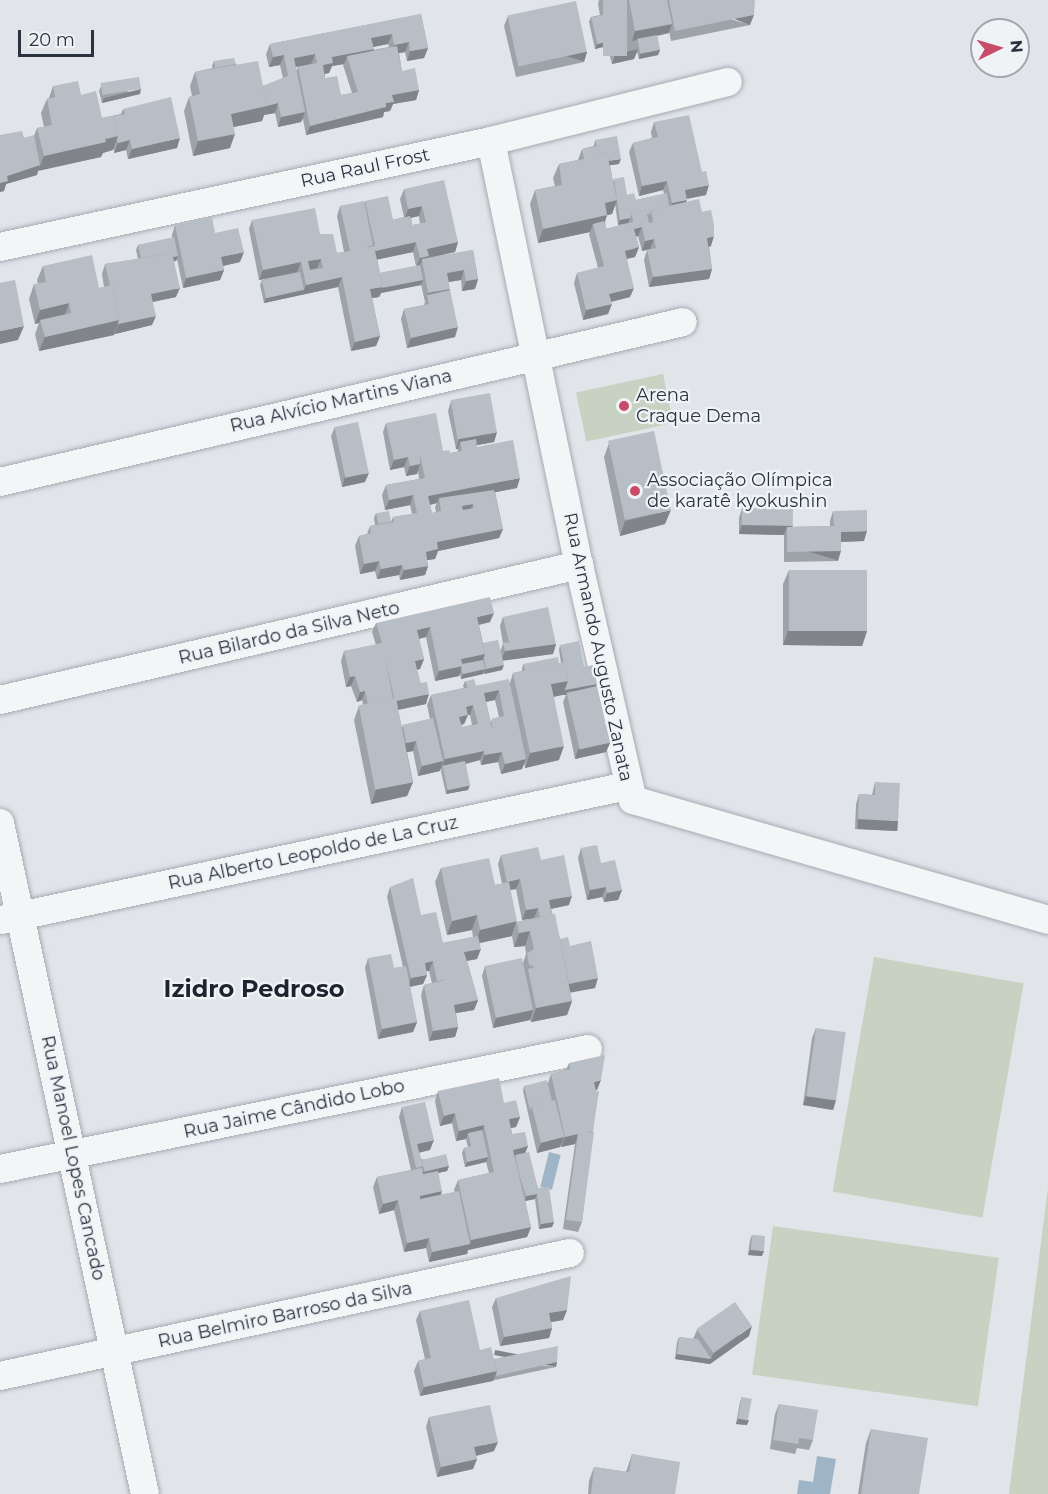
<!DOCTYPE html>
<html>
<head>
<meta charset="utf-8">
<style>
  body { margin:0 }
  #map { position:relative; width:1048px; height:1494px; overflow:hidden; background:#e1e4e9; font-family:Montserrat,sans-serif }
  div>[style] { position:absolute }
  .green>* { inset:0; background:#c7d2c2; transform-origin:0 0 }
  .water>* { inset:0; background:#9eb4c7; transform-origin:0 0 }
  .roads { filter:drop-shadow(0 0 2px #a6abb3) drop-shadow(0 0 2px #a6abb3) }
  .minor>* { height:28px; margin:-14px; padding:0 14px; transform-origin:14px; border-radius:14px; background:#f3f5f7 }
  .wall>* { inset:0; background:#9ea3a9 }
  .shaded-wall>* { inset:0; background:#81858a; transform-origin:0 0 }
  .building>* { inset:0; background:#b8bec5; transform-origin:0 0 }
  .dots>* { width:16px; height:16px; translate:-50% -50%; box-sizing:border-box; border:3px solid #f0f3f6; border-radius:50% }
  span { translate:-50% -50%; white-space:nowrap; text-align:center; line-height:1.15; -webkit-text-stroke:4.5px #f0f3f6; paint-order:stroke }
  .street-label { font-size:18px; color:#2a333f }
  .poi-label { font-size:18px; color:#2a333f }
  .left { translate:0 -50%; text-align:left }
  .district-label { font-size:24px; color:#1c2430; font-weight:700 }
  .north { position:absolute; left:970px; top:18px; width:60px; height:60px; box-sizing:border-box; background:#f0f3f6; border:2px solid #a1a6ad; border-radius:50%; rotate:85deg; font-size:16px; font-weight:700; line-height:24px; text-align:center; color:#2a333f }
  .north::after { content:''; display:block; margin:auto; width:21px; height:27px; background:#c74c67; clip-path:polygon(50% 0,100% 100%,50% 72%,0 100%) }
  .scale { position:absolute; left:18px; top:30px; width:76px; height:27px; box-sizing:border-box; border:3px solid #2a333f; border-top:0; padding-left:8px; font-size:18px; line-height:21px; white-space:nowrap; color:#2a333f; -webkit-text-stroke:4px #f0f3f6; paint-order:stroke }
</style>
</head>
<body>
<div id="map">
  <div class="green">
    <div style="left:663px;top:374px;width:50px;height:89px;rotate:78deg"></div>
    <div style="left:874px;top:957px;width:152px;height:238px;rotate:10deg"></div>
    <div style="clip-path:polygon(1048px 1188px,1048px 1494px,1009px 1494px)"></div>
    <div style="left:773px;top:1226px;width:228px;height:150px;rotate:8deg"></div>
  </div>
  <div class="water">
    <div style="left:549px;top:1152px;width:12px;height:36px;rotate:14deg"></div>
    <div style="clip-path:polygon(817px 1456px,836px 1459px,830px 1494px,797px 1494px,799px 1480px,813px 1482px)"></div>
  </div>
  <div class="roads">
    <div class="minor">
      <div style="left:491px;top:141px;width:433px;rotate:78.3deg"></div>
      <div style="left:579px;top:565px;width:241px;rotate:77.1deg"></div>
      <div style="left:633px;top:800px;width:432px;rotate:16.1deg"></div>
      <div style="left:0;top:247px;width:502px;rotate:-12.18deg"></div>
      <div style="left:491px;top:141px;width:244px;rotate:-14deg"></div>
      <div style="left:0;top:482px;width:701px;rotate:-13.18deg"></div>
      <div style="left:0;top:700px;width:595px;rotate:-13.12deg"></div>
      <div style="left:0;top:823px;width:686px;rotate:77.81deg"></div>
      <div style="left:1px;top:920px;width:640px;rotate:-12.08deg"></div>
      <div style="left:0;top:1169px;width:600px;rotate:-11.53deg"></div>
      <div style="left:0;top:1376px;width:583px;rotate:-12.18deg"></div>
    </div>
  </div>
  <div class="wall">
    <div style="clip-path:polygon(599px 0,669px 0,750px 25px,671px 41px,669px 31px,669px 33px,657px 36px,660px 50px,658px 55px,639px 59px,637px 52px,634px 59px,612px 64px,607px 46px,595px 49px,589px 22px,591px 17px,600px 15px,598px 4px)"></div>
    <div style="clip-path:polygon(evenodd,421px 14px,428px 48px,424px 58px,407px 61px,405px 52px,399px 53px,402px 71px,419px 90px,416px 100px,393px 104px,390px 111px,384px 112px,383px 117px,306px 135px,303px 119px,301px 122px,278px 127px,275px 113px,264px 115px,262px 121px,233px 127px,230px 148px,193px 156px,184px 111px,189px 97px,192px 96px,190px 86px,195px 72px,213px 68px,212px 66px,214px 61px,236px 64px,263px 86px,283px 78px,280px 65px,269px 67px,266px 54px,270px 44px,421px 14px,388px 44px,389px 47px,373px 50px,373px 47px,388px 44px,421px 14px,311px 64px,298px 67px,296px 71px,296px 67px,311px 64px,421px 14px,344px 64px,343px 65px,352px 93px,341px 95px,325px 78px,325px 74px,329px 73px,332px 66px,344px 64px)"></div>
    <div style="clip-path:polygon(508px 16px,587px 52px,584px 62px,516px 77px,504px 26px)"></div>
    <div style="clip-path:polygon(53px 86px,81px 95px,102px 118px,121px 114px,123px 109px,177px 148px,128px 159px,126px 150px,114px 153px,114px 149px,103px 153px,101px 157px,38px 170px,37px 175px,6px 184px,4px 191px,0 192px,24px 138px,34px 136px,37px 128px,44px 127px,41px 113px,47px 99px,49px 98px)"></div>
    <div style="clip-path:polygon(101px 86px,140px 94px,102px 103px,99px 91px)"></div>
    <div style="clip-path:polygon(evenodd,654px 122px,706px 195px,686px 199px,686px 202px,711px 246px,709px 247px,712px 269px,709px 279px,649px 287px,644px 260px,647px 250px,650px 249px,642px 251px,638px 236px,636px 237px,639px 247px,635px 257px,627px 259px,630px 297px,611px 302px,608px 314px,583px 320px,574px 283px,577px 273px,598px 268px,589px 234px,590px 232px,538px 243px,530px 204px,535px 190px,555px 186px,553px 178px,559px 164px,578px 160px,582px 149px,594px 146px,595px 140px,619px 164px,610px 165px,613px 182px,614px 179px,627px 195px,636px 200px,664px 194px,663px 190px,639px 196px,629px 152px,633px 143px,652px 138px,651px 132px,654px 122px,615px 204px,618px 225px,628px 223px,606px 229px,605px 222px,607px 215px,612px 214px,615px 204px)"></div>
    <div style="clip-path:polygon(evenodd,404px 189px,458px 242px,455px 252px,434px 257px,473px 250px,478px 279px,475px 289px,462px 291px,461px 280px,448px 282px,455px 337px,407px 348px,401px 319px,404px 309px,424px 305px,425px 302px,421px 284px,421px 285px,381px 293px,379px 297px,372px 298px,380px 336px,376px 346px,351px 351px,338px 287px,264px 303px,260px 285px,262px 280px,297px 273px,259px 280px,249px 229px,252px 220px,320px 234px,337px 253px,344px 252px,337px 216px,340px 206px,364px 203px,365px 201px,393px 220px,404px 217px,400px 199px,404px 189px,419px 216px,420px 224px,412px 225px,411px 218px,419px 216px,404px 189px,413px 252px,416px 266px,380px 273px,377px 259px,413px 252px)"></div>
    <div style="clip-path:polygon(175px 225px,215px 233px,240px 262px,223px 266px,224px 270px,220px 280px,183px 288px,177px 259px,176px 261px,174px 261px,176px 297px,153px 302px,152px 325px,115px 334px,115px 333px,114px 335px,39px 351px,35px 334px,39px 323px,35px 324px,29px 299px,34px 284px,38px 284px,37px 280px,43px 266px,99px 288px,104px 287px,102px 274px,105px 264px,138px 259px,136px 250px,138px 245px,172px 238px,172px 235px)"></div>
    <div style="clip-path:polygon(evenodd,451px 401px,497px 432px,494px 442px,477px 445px,477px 447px,517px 488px,495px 492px,503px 529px,499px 538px,438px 551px,435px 559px,427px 560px,428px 566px,425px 575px,400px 580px,399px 575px,377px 579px,375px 571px,360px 574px,355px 546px,359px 536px,367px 534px,370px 526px,375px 525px,374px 518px,376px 513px,391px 522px,393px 517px,412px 514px,410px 505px,385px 510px,382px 495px,386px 485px,419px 479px,418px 471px,417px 474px,406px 476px,404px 467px,390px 470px,383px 432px,386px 423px,443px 451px,450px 453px,457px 452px,458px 449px,456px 449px,448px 411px,451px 401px,437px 503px,435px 507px,436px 512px,432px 513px,430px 505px,437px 503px)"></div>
    <div style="clip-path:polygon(335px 427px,365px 482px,342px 487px,331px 436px)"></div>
    <div style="clip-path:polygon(609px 443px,665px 524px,620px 536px,604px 457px)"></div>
    <div style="clip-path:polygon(742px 508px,792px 527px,830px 526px,830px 521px,833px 511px,864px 541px,841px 542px,838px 561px,784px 562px,784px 535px,739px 534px,739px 518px)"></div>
    <div style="clip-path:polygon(789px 570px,867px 631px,862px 646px,783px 645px,783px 584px)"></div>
    <div style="clip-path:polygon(evenodd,503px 617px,556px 644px,553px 654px,503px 660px,502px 670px,484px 674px,484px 672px,483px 674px,461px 679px,460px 674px,459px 676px,435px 681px,426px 637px,419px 639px,424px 659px,420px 669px,417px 670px,426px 704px,398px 710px,402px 728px,403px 725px,430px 719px,427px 705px,431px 695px,464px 688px,463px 686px,465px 681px,476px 686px,510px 683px,513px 673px,522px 671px,522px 669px,523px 664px,561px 663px,559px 650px,560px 645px,584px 667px,596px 686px,610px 743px,606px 752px,575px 759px,563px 702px,566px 695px,563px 695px,563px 694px,554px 697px,559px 760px,525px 768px,524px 763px,522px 769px,501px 774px,498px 762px,481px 765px,480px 760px,466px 764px,468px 790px,446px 794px,441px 771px,442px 769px,441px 769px,441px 768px,440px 771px,418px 776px,413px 751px,407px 752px,413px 782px,407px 796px,371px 804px,354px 720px,359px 706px,363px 705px,362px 700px,357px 702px,351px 686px,346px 687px,341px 661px,344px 651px,376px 645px,372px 632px,376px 623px,490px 622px,479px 625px,483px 643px,501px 650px,503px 643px,500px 626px,503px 617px,495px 700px,499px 717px,492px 719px,491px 723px,486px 702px,495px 700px,503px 617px,468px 715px,470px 715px,472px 725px,462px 727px,461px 725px,464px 724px,468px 715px)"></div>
    <div style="clip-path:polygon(875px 782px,895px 831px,855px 829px,856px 804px,859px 794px,872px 795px)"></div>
    <div style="clip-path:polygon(581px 848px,601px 863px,622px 890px,618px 900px,604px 902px,602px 897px,587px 900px,578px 858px)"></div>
    <div style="clip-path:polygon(501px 855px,541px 860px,569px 905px,551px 909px,560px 939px,570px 946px,595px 988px,570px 992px,572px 1001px,567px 1015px,531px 1022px,530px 1019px,530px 1020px,493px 1028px,482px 976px,485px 966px,523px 963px,526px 954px,525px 946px,514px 947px,512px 936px,517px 922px,534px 918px,522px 920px,516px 889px,510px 890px,512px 936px,480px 943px,477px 959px,467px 961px,478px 1000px,474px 1010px,456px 1013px,458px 1027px,455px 1037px,429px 1041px,421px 995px,424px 985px,432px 983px,429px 971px,426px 971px,427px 975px,423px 984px,410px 987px,417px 1022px,413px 1032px,378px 1039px,365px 968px,368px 958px,394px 968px,403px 967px,387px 897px,390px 887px,421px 915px,443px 943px,473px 937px,472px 930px,447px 935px,435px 882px,441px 868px,495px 885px,502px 884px,498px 864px)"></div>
    <div style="clip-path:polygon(816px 1028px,836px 1100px,833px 1110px,803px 1105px,812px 1038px)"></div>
    <div style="clip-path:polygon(569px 1063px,597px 1090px,596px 1090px,593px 1131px,582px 1222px,578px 1232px,563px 1229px,575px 1144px,561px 1147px,561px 1145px,560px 1147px,537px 1153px,523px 1091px,524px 1086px,548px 1083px,551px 1074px,566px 1070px)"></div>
    <div style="clip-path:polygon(438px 1091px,504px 1103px,520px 1117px,516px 1127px,511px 1128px,512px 1134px,528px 1146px,525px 1153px,538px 1188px,554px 1222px,552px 1227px,539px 1229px,535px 1199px,525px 1201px,531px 1227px,527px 1237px,468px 1250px,467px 1254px,429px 1262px,426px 1248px,404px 1252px,394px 1210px,379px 1214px,373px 1187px,377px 1177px,411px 1170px,399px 1117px,402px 1107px,430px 1150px,419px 1152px,421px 1159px,449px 1166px,447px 1171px,438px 1173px,441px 1195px,455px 1192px,454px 1190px,458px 1180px,489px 1173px,486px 1162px,465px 1167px,462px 1153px,464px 1148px,468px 1147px,466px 1139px,456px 1141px,452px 1123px,440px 1126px,435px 1101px)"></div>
    <div style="clip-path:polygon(752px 1235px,762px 1256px,748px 1255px,750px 1240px)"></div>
    <div style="clip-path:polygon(496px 1298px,567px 1310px,563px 1320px,551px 1322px,552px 1328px,549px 1338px,500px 1346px,492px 1307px)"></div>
    <div style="clip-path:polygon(420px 1311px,494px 1359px,556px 1367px,420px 1396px,414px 1371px,418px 1361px,425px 1359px,416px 1320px)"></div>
    <div style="clip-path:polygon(697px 1330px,749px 1336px,710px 1364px,675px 1359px,677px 1342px,679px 1337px,693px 1339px)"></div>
    <div style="clip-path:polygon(742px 1397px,747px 1425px,736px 1424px,740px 1402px)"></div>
    <div style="clip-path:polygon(779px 1404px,813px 1440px,809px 1450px,797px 1448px,795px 1454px,770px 1449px,775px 1414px)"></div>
    <div style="clip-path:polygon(429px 1417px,494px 1451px,476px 1456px,477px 1459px,473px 1469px,437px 1477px,426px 1427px)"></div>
    <div style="clip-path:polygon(871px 1429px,919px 1494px,858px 1494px,866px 1443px)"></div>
    <div style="clip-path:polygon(632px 1454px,675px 1494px,588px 1494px,589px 1481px,594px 1467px,626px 1472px)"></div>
  </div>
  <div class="shaded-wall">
    <div style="left:754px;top:15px;width:11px;height:81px;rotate:112deg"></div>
    <div style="clip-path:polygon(672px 24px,669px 33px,632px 41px,635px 31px)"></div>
    <div style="clip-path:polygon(392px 34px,388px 44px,368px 48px,371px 38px)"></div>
    <div style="clip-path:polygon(609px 41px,607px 46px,595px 49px,597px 44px)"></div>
    <div style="clip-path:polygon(409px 42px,405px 52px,390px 55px,394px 45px)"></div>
    <div style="clip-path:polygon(428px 48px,424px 58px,407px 61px,410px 51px)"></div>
    <div style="clip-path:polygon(374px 49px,370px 58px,347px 56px,344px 64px,332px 66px,329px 73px,319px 75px,323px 65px,332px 57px)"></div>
    <div style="clip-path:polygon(638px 49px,634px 59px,612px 64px,615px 55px)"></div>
    <div style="clip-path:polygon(660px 50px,658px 55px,639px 59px,640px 54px)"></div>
    <div style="left:587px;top:52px;width:10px;height:70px;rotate:107deg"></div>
    <div style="clip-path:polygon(315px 54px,311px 64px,290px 68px,294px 58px)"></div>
    <div style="clip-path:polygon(284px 55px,280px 65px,269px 67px,273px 57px)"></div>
    <div style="clip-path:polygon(141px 89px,140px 94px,102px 103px,104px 98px)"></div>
    <div style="clip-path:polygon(419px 90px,416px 100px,393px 104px,390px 111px,384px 112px,383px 117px,306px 135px,310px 126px,386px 103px,392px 95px)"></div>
    <div style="clip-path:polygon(278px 103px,275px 113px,264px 115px,262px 121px,225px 129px,231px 114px)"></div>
    <div style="clip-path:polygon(305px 112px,301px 122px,278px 127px,281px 117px)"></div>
    <div style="clip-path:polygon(235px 134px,230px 148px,193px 156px,198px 141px)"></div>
    <div style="clip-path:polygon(118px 136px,113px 150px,103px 153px,101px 157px,38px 171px,44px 156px)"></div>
    <div style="clip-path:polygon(180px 138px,177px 148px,128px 159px,132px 149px)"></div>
    <div style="clip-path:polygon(130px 140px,126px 150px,114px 153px,118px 143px)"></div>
    <div style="clip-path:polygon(621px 159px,619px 164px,598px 167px,599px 162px)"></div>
    <div style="clip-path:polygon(40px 165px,37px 175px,6px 184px,4px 191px,0 192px,0 183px,7px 176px)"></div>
    <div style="clip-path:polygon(667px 181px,663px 190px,639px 196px,642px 186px)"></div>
    <div style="clip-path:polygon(709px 185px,706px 195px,681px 200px,685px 190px)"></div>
    <div style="clip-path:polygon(617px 200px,612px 214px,599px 217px,605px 203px)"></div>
    <div style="clip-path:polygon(687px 200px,683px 210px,670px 209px,672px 203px)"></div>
    <div style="clip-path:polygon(422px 206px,419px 216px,405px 219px,408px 209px)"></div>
    <div style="clip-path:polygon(607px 215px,602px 230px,593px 224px,590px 232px,538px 243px,543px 229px)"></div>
    <div style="clip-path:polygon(630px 218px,628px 223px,618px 225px,620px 220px)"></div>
    <div style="clip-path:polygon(642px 227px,638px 236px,631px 238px,634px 229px)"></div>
    <div style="clip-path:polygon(714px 236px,711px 246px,704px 248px,707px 238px)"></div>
    <div style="clip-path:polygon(654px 239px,650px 249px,642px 251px,645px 241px)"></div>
    <div style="clip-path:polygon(416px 242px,413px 252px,371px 261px,375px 251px)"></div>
    <div style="clip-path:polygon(458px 242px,455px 252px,422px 259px,419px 267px,416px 268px,420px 258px,427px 249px)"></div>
    <div style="clip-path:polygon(639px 247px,635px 257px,621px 260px,625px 251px)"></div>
    <div style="clip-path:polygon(244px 252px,240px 262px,218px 267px,221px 257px)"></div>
    <div style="clip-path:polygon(178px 256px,176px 261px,141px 268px,142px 264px)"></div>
    <div style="clip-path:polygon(321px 259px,317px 268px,305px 271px,308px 261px)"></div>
    <div style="clip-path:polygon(301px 262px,297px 272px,259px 280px,263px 270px)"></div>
    <div style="clip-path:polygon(712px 269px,709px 279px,649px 287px,653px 277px)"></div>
    <div style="clip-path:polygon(224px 270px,220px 280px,183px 288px,186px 278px)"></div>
    <div style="clip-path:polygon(464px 270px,461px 280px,443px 283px,447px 273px)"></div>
    <div style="clip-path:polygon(342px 277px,338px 287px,264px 303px,266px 298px,304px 290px,306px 285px)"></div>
    <div style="clip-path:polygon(478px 279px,475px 289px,462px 291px,466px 281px)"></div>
    <div style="clip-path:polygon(423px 280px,421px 285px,381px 293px,379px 297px,366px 299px,370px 289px)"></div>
    <div style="clip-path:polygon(180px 288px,176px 297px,147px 303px,151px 294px)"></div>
    <div style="clip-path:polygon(634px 288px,630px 297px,606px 303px,609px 294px)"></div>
    <div style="clip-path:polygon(450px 289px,446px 299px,427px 295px,424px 302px,428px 293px)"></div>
    <div style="clip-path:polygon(69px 303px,64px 318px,40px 320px,39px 323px,35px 324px,40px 310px)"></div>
    <div style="clip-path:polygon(612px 304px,608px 314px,583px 320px,586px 310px)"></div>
    <div style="clip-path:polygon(156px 316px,152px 325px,115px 334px,118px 324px)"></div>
    <div style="clip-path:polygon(119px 320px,114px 335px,39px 351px,45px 337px)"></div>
    <div style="clip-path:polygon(24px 326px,18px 340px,0 344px,0 331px)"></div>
    <div style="clip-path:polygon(458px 327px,455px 337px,407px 348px,411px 338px)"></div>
    <div style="clip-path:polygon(380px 336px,376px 346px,351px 351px,355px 342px)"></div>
    <div style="clip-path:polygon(497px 432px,494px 442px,461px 448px,460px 442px,458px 449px,456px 449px,459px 439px)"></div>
    <div style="clip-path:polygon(408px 457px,404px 467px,390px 470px,394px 460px)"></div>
    <div style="clip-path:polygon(420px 464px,417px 474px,406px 476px,410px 466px)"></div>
    <div style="clip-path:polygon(369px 473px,365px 482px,342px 487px,345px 477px)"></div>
    <div style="clip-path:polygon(520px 478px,517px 488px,440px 503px,439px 498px,437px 503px,425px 506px,428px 496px)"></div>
    <div style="clip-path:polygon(413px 495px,410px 505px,385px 510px,389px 500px)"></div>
    <div style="clip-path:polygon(473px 504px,469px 513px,458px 516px,462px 506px)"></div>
    <div style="clip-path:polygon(671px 510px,665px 524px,620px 536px,625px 521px)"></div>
    <div style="clip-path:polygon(742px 525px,793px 525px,789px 535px,787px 527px,784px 535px,739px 534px)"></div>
    <div style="clip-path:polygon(503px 529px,499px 538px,438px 551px,435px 559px,422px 561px,426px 552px,437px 542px)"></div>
    <div style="clip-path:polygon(867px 531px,864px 541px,837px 542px,841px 532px)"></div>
    <div style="left:841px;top:551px;width:10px;height:54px;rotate:107deg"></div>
    <div style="clip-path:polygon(379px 561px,375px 571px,360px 574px,364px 564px)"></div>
    <div style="clip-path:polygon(402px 565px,399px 575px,377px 579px,381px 569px)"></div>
    <div style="clip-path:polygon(428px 566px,425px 575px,400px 580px,404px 570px)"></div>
    <div style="clip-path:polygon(494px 613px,490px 622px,473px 626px,477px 617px)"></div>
    <div style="clip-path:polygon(430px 627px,426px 637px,414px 640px,417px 630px)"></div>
    <div style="clip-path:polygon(788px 631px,867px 631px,862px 646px,783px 645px)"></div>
    <div style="clip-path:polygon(556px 644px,553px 654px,501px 661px,505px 651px)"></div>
    <div style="clip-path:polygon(485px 654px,481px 664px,462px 668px,459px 676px,435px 681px,439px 671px,461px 659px)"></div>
    <div style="clip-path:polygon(424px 659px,420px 669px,411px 671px,415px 661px)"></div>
    <div style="clip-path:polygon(504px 665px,502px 670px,484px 674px,486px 669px)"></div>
    <div style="clip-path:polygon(485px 669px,483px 674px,461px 679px,463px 674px)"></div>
    <div style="clip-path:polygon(355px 676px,351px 686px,346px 687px,350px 677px)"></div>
    <div style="clip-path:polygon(568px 681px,563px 695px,546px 698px,551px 684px)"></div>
    <div style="clip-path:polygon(597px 684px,595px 689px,567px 692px,566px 695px,563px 695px,565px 690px)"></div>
    <div style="clip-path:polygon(499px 690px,495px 700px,480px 703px,484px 693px)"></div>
    <div style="clip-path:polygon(365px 691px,362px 700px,357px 702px,360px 692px)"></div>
    <div style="clip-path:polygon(429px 694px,426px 704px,392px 711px,395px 701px)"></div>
    <div style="clip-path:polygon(473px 705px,470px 715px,468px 715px,464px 724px,456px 726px,459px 717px,466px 707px)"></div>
    <div style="clip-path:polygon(416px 741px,413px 751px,403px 753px,406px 743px)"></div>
    <div style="clip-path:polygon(610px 743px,606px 752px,575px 759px,578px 749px)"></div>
    <div style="clip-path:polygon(564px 746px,559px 760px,525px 768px,530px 753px)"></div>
    <div style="clip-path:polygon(484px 751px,480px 760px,444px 769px,443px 766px,441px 769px,445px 759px)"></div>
    <div style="clip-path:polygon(502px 752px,498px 762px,481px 765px,484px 755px)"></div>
    <div style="clip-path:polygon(526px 759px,522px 769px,501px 774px,505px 764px)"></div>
    <div style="clip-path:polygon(443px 761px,440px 771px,418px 776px,422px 766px)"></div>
    <div style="clip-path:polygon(413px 782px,407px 796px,371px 804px,376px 789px)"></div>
    <div style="clip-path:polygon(470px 785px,468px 790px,446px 794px,448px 789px)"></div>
    <div style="left:858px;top:819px;width:40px;height:10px;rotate:3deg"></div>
    <div style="clip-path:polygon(520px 879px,516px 889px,503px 891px,507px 882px)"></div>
    <div style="clip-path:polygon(606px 887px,602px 897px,587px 900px,590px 890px)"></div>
    <div style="clip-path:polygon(622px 890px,618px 900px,604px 902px,607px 893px)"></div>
    <div style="clip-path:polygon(572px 896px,569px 905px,545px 910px,549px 900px)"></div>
    <div style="clip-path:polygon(538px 908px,534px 918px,522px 920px,526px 910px)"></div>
    <div style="clip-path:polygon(477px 915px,472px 930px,447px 935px,452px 921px)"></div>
    <div style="clip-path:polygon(517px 921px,512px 936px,475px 944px,480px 930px)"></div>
    <div style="clip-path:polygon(530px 931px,525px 946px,514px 947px,519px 933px)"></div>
    <div style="clip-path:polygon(481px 949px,477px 959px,460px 962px,464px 952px)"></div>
    <div style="clip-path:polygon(433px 961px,429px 971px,421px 972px,425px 963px)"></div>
    <div style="clip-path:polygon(427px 975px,423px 984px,408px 987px,411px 978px)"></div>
    <div style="clip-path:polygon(598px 978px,595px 988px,563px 994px,566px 984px)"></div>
    <div style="clip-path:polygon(478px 1000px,474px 1010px,451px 1014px,454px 1005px)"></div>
    <div style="clip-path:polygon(572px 1001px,567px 1015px,531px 1022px,536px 1008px)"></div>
    <div style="clip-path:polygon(533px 1010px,530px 1020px,493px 1028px,496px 1018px)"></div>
    <div style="clip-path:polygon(417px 1022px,413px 1032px,378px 1039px,382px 1029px)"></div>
    <div style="clip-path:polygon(458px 1027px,455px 1037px,429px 1041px,433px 1031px)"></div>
    <div style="clip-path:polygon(601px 1080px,597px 1090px,590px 1091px,594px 1082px)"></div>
    <div style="clip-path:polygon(806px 1096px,836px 1100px,833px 1110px,803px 1105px)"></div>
    <div style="clip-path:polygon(455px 1113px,452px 1123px,440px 1126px,444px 1116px)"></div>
    <div style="clip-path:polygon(520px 1117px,516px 1127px,506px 1129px,509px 1119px)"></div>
    <div style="clip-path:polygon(484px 1125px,481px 1135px,468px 1133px,466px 1139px,456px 1141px,459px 1131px)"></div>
    <div style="clip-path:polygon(578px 1134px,575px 1144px,561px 1147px,565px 1137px)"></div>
    <div style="clip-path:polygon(564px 1137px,560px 1147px,537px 1153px,541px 1143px)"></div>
    <div style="clip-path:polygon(434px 1140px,430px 1150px,414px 1154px,417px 1144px)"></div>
    <div style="clip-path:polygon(528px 1146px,524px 1156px,514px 1158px,513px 1150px)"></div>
    <div style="clip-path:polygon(488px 1157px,486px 1162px,465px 1167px,467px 1162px)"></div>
    <div style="clip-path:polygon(449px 1166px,447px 1171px,420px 1177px,422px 1172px)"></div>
    <div style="clip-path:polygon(442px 1191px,439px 1201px,416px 1206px,420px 1196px)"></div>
    <div style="clip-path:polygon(537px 1194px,535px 1199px,525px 1201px,526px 1196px)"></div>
    <div style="clip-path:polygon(398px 1200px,394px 1210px,379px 1214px,383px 1204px)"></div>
    <div style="clip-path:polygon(554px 1222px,552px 1227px,539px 1229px,541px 1224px)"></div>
    <div style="clip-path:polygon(531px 1227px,527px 1237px,468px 1250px,467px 1254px,429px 1262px,432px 1252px,470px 1244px,471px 1240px)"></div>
    <div style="clip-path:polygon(429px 1238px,426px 1248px,404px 1252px,407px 1243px)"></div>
    <div style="clip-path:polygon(750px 1250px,764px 1251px,762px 1256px,748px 1255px)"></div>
    <div style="clip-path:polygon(567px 1310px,563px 1320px,546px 1323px,549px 1313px)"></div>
    <div style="clip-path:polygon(752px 1326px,749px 1336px,710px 1364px,675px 1359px,677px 1354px,711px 1359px,713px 1354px)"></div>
    <div style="clip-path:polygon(552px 1328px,549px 1338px,500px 1346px,504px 1337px)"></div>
    <div style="left:557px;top:1362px;width:5px;height:63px;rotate:101deg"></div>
    <div style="clip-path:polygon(497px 1371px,493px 1381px,420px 1396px,424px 1387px)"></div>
    <div style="clip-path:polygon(738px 1419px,749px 1420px,747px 1425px,736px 1424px)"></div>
    <div style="clip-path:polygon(498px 1442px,494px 1451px,471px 1457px,474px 1447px)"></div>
    <div style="clip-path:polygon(477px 1459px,473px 1469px,437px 1477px,441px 1467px)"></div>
  </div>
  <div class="building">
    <div style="left:603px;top:0;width:24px;height:56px"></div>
    <div style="clip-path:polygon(629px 0,667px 0,672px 24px,635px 31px)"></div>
    <div style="clip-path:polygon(669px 0,755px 0,754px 15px,675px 31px)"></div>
    <div style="left:576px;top:1px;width:52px;height:70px;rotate:78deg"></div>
    <div style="clip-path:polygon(421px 14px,428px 48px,410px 51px,409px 42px,394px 45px,392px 34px,371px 38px,374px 49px,332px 57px,333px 63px,323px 65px,325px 78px,337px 76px,341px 95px,358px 92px,347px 56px,397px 46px,402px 71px,415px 68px,419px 90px,392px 95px,394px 102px,386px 103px,386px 107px,310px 126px,298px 67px,317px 63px,315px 54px,294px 58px,305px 112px,281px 117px,278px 103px,267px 106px,263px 86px,288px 76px,284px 55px,273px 57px,270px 44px)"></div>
    <div style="left:603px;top:15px;width:27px;height:12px;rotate:77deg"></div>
    <div style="left:657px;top:35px;width:15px;height:20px;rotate:79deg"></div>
    <div style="clip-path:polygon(234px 58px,236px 64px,215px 68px,214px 61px)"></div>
    <div style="clip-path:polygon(258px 61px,267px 106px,231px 114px,235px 134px,198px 141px,189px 97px,200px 94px,195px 72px)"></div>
    <div style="left:139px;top:77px;width:12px;height:39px;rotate:81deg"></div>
    <div style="clip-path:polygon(78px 81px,81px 95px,96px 91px,102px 118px,114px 116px,118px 136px,105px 139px,106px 142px,44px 156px,37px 128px,52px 125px,47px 99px,55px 97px,53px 86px)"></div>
    <div style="clip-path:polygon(171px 97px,180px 138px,132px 149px,130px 140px,118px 143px,117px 140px,118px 136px,114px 116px,125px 114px,123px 109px)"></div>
    <div style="clip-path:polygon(689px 115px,702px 172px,706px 171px,709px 185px,685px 190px,687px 200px,672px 203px,667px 181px,642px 186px,633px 143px,658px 137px,654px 122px)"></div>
    <div style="clip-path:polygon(22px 131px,24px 138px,34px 135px,40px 165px,7px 176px,8px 181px,0 183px,0 135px)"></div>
    <div style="clip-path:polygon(617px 136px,621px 159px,609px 161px,607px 153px,599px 155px,595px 140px)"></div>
    <div style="clip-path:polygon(598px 146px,599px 155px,607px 153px,617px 200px,605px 203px,607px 215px,543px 229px,535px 190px,562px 185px,559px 164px,584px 159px,582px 149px)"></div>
    <div style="clip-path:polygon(624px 177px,627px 195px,634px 193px,636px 200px,667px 193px,669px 206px,651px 210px,650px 214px,647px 214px,646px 210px,632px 214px,630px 218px,620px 220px,614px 179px)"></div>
    <div style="clip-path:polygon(evenodd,444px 180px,458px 242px,427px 249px,429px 256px,420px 258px,416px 242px,375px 251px,383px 287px,370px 289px,380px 336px,355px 342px,342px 277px,306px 285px,301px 262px,263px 270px,252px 220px,315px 208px,320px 234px,333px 234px,337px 253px,350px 251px,340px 206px,364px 201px,373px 245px,365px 248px,375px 246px,365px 201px,388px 196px,393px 220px,410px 216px,412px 225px,426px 222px,422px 206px,408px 209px,404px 189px,444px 180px,321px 259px,323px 268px,310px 270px,308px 261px,321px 259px)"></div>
    <div style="clip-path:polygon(699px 199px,702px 212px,711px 210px,714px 225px,714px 236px,707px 238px,712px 269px,653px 277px,647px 250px,656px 248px,654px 239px,645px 241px,642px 227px,634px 229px,639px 247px,625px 251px,634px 288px,609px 294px,612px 304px,586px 310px,577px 273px,604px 266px,593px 224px,604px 221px,606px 229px,633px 222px,632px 214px,646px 210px,649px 223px,653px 222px,651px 210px)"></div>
    <div style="clip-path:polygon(212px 217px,215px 233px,238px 228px,244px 252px,221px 257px,224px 270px,186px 278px,175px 225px)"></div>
    <div style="clip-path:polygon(174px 237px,178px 256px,173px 257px,172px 253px,141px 258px,138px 245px)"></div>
    <div style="clip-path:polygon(473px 250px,478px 279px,466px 281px,464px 270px,447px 273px,450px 289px,428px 293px,422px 259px)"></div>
    <div style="clip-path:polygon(172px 253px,180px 288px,151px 294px,156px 316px,118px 324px,119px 320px,112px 285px,110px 285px,105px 264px)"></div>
    <div style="clip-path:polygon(92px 255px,99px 288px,112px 285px,119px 320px,45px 337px,40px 320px,71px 313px,69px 303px,40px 310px,34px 284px,46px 282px,43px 266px)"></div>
    <div style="clip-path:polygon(420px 265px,423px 280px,382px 288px,383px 287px,380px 273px)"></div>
    <div style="left:300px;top:272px;width:18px;height:39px;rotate:77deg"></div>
    <div style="clip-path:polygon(15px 280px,24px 326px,0 331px,0 283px)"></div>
    <div style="clip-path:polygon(450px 290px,458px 327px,411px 338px,404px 309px,429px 304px,427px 295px)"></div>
    <div style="left:490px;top:393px;width:40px;height:40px;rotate:80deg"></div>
    <div style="clip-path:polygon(evenodd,436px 413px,443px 451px,449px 450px,450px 453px,462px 451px,460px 442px,476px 439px,477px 447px,513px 440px,520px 478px,428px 496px,432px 513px,441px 511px,439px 498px,494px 490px,503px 529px,437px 542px,438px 549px,426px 552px,428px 566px,404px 570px,402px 565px,381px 569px,379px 561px,364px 564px,359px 536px,371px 533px,370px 526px,394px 522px,393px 517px,417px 513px,413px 495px,389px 500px,386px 485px,425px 478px,420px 455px,420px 464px,410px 466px,408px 457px,394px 460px,386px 423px,436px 413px,473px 504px,474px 508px,463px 510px,462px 506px,473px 504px)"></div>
    <div style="left:358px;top:422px;width:52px;height:24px;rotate:78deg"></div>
    <div style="left:654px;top:431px;width:81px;height:47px;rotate:78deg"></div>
    <div style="left:742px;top:508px;width:51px;height:17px;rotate:1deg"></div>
    <div style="clip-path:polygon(867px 510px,867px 531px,841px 532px,841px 551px,787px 552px,787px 527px,834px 526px,833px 511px)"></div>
    <div style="left:389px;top:511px;width:11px;height:13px;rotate:80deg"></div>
    <div style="left:789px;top:570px;width:78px;height:61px"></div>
    <div style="clip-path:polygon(490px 597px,494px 613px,477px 617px,485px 654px,461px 659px,463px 666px,439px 671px,430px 627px,417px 630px,424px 659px,415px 661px,420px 683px,427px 682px,429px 694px,396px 701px,396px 698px,394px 698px,385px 656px,393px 699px,368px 704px,365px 691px,360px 692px,355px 676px,350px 677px,344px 651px,382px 643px,376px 623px)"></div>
    <div style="clip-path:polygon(548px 607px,556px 644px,505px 651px,503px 643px,509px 642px,503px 617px)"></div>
    <div style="clip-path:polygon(498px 640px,504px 665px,486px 669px,484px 658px,485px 654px,483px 643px)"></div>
    <div style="clip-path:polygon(579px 641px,584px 667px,593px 665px,597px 684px,565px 690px,568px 681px,560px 645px)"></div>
    <div style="clip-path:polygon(558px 657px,559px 663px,525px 671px,523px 664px)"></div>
    <div style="clip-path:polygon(483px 660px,485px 669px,463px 674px,461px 669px,462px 664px)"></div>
    <div style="clip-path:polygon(564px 662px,568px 681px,551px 684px,564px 746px,530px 753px,513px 673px)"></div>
    <div style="left:474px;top:679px;width:7px;height:9px;rotate:74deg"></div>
    <div style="clip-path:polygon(evenodd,509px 679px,526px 759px,505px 764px,502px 752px,484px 755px,484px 751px,445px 759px,431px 695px,509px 679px,499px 690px,504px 716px,492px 719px,492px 729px,484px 693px,499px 690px,509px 679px,473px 705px,478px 724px,462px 727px,459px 717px,468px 715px,466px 707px,473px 705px)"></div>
    <div style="left:597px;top:686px;width:58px;height:31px;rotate:77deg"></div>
    <div style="left:396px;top:698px;width:86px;height:38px;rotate:79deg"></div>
    <div style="clip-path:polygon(433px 718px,443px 761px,422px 766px,416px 741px,406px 743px,403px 725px)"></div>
    <div style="left:465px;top:761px;width:25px;height:23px;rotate:78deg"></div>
    <div style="clip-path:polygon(875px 782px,900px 783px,898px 821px,858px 819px,859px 794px,875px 795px)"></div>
    <div style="clip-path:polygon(597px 845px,601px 863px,615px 860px,622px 890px,607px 893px,606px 887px,590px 890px,581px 848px)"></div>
    <div style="clip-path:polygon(538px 847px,541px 860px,564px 855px,572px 896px,549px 900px,552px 915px,540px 917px,538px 908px,526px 910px,520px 879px,507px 882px,501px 855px)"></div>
    <div style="clip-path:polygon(489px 858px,495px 885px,509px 882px,517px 921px,480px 930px,477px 915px,452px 921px,441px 868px)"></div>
    <div style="clip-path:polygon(413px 878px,421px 915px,436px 912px,443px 943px,478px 936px,481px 949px,464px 952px,478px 1000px,454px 1005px,458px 1027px,433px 1031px,424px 985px,449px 979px,437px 981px,433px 961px,425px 963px,427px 975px,411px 978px,390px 887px)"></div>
    <div style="clip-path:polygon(555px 914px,572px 1001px,536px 1008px,528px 969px,535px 967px,529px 965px,527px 953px,534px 949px,530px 931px,519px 933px,517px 922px)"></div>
    <div style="clip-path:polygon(568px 937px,570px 946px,591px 941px,598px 978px,569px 984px,560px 939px)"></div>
    <div style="clip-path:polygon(391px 954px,394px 968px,406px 966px,417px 1022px,382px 1029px,368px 958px)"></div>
    <div style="left:522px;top:958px;width:53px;height:38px;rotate:78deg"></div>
    <div style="left:816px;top:1028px;width:30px;height:69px;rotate:8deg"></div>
    <div style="clip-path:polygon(605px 1055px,601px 1080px,594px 1082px,596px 1091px,599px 1091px,593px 1131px,585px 1133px,594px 1132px,582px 1222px,566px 1220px,578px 1134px,565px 1137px,551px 1074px,570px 1069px,569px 1063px)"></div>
    <div style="clip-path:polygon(499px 1078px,504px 1103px,516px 1100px,520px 1117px,509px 1119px,512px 1134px,525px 1132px,528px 1146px,513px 1150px,531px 1227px,471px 1240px,458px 1180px,494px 1172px,484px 1125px,459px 1131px,455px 1113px,444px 1116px,438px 1091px)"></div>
    <div style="clip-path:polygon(547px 1080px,552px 1101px,532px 1106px,530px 1110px,524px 1086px)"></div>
    <div style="left:555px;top:1100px;width:38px;height:24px;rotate:76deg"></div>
    <div style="clip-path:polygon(425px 1102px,434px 1140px,417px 1144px,423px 1166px,416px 1168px,402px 1107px)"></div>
    <div style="clip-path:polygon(482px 1130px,488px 1157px,467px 1162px,464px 1148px,471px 1146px,468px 1133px)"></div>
    <div style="clip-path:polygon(529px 1152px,538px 1188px,549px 1187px,554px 1222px,541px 1224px,537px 1194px,526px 1196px,519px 1174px,515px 1155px)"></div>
    <div style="left:446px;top:1154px;width:12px;height:25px;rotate:76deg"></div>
    <div style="clip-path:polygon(422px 1168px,423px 1174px,438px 1171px,442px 1191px,420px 1196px,420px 1199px,459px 1191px,470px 1244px,432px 1252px,429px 1238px,407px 1243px,398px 1200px,383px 1204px,377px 1177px)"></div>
    <div style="left:752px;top:1235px;width:13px;height:15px;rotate:4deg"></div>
    <div style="clip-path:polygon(571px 1276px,567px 1310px,549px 1313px,552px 1328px,504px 1337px,496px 1298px)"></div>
    <div style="clip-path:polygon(469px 1300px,480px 1350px,491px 1347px,497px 1371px,424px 1387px,418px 1361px,431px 1358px,420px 1311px)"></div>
    <div style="left:735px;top:1302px;width:29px;height:47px;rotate:55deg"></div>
    <div style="clip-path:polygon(679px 1337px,698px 1339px,711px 1359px,677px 1354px)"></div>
    <div style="clip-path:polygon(558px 1346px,557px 1362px,496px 1376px,497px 1371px,494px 1359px)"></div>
    <div style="left:742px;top:1397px;width:10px;height:22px;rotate:11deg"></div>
    <div style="clip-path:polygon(779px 1404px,818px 1410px,813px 1440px,799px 1438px,798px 1444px,773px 1440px)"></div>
    <div style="clip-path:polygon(490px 1405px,498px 1442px,474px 1447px,477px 1459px,441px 1467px,429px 1417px)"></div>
    <div style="clip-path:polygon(871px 1429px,928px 1438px,919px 1494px,861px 1494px)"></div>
    <div style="clip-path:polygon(632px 1454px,680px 1462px,675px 1494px,591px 1494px,594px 1467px,629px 1472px)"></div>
  </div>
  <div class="dots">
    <div style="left:624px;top:406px;background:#c74c67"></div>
    <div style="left:635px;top:491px;background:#c74c67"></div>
  </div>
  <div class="street-label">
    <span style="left:365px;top:168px;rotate:-12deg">Rua Raul Frost</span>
    <span style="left:341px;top:401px;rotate:-13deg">Rua Alvício Martins Viana</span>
    <span style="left:289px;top:633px;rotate:-13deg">Rua Bilardo da Silva Neto</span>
    <span style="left:598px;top:647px;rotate:78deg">Rua Armando Augusto Zanata</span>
    <span style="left:313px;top:853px;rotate:-12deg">Rua Alberto Leopoldo de La Cruz</span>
    <span style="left:294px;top:1109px;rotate:-12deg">Rua Jaime Cândido Lobo</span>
    <span style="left:73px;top:1158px;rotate:78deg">Rua Manoel Lopes Cancado</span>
    <span style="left:285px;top:1315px;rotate:-12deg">Rua Belmiro Barroso da Silva</span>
  </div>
  <div class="poi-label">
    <span class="left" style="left:636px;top:406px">Arena<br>Craque Dema</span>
    <span class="left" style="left:647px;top:491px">Associação Olímpica<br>de karatê kyokushin</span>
  </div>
  <div class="district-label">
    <span style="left:254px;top:989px">Izidro Pedroso</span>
  </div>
  <div class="north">N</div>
  <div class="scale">20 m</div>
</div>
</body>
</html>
